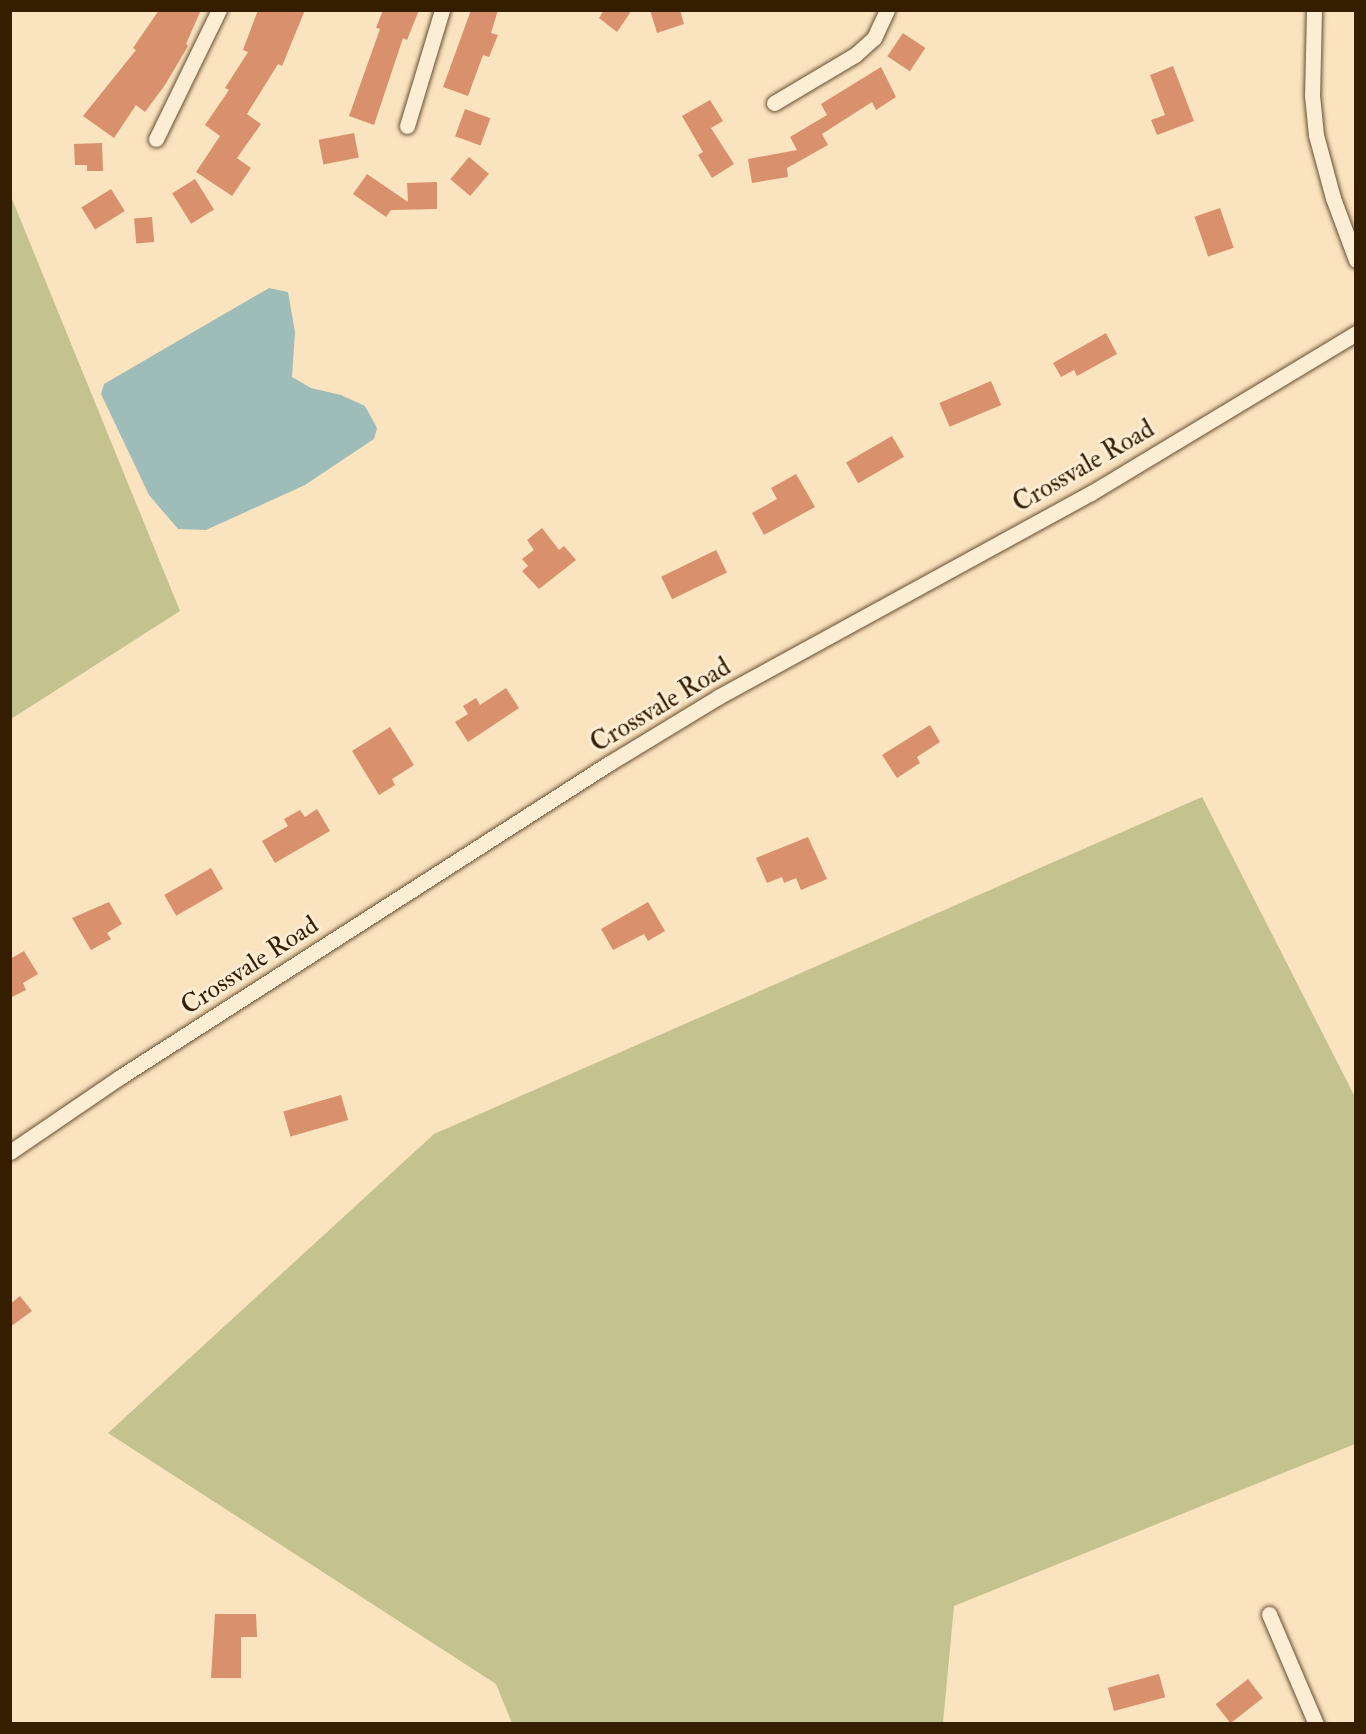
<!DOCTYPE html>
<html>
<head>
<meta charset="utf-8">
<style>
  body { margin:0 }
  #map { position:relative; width:1366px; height:1734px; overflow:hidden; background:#fae3bf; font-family:"IM FELL Double Pica",serif }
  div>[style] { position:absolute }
  .green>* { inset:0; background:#c4c28e }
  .water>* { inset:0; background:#9fbdb8 }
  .building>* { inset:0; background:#d9906c; transform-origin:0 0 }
  .roads { filter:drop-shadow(0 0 2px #664e30) drop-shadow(0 0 2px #664e30) }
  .minor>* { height:15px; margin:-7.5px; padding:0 7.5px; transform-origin:7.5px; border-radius:7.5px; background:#fcedd5 }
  span { translate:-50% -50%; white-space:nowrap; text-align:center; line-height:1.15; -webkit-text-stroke:6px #fcedd5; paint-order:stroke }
  .street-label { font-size:26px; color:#351d00 }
  .frame { position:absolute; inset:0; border:12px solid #351d00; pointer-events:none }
</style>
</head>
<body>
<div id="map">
  <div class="green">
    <div style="clip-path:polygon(10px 194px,180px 611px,11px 719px,10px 719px)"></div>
    <div style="clip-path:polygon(1202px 797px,1355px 1097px,1355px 1444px,954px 1606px,943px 1723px,512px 1723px,496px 1684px,108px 1433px,434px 1134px)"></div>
  </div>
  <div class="water">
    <div style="clip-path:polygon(269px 288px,288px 292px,295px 332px,292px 377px,311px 388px,341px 395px,365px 406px,377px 428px,374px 439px,305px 485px,206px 530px,178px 529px,149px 495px,101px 394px,104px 384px)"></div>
  </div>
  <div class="building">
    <div style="clip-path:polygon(159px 10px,201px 10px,186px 44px,188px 46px,165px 85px,145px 112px,136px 105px,114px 138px,83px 116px,136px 50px,133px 48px)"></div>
    <div style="clip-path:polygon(258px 10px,305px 10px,282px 66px,278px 64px,247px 114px,261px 124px,237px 158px,251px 168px,232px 196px,196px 172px,220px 136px,205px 125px,229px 90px,225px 88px,248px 52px,243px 50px)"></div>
    <div style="clip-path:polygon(383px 10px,419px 10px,407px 40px,403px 38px,374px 125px,349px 116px,380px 29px,376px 28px)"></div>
    <div style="clip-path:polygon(471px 10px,498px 10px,491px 33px,498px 35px,489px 57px,483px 55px,468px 96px,443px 87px)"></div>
    <div style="clip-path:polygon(604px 10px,632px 10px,617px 32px,599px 18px)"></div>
    <div style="clip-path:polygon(650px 10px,680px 10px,684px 24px,657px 33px)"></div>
    <div style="left:903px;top:33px;width:27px;height:28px;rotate:34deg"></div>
    <div style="clip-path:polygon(1173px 66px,1194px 121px,1157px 135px,1151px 120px,1165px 115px,1150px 75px)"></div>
    <div style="clip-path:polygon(881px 67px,896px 97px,876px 110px,872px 102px,822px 134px,828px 145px,787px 168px,788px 177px,752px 183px,748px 159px,797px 150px,790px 137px,827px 115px,821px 104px)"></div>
    <div style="clip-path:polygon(710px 100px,723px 121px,711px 128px,734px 164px,712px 178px,698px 155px,703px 152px,682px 116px)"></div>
    <div style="left:465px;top:109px;width:27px;height:29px;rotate:20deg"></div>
    <div style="left:354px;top:133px;width:25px;height:36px;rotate:79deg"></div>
    <div style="clip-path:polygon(102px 143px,103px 171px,87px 171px,87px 165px,75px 165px,74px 144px)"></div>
    <div style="left:469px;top:157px;width:26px;height:29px;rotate:40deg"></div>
    <div style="clip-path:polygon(367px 174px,408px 202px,407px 183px,437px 182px,437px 209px,391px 210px,386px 217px,353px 194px)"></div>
    <div style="left:195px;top:179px;width:36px;height:27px;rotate:58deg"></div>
    <div style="left:111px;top:189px;width:26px;height:35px;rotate:58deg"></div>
    <div style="left:1220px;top:208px;width:42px;height:27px;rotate:71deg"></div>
    <div style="left:152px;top:217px;width:25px;height:18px;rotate:85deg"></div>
    <div style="clip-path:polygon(1106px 333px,1117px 354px,1077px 376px,1074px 370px,1061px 377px,1053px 363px)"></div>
    <div style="left:991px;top:381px;width:26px;height:56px;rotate:67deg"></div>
    <div style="left:892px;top:436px;width:24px;height:53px;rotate:60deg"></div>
    <div style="clip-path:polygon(796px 474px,815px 507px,764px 535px,752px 513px,777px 499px,771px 488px)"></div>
    <div style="clip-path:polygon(542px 528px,559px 550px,564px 546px,576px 560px,539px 589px,522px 571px,528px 566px,522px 559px,534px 550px,527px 540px)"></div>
    <div style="left:716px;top:550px;width:25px;height:61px;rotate:64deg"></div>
    <div style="clip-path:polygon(506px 688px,519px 708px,468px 742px,455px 722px,468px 714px,463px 706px,476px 698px,480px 705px)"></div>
    <div style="clip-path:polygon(930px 725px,940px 742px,917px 757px,920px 763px,897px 778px,882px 755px)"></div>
    <div style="clip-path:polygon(390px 727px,414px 765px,392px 779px,395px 785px,379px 795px,352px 751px)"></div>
    <div style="clip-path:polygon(317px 809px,330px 831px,275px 863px,262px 841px,288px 826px,284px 819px,300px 810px,305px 817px)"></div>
    <div style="clip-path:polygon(808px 837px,827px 879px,801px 890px,796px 878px,784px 883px,782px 877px,767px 883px,756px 858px)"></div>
    <div style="left:211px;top:868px;width:24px;height:54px;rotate:60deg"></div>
    <div style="clip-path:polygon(109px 902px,122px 924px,107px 933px,111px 939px,91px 950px,72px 918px)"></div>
    <div style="clip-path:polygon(648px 902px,665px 931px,648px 941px,644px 934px,613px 950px,601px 929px)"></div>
    <div style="clip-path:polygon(24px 951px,38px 974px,23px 983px,26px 990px,10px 998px,10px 959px)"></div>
    <div style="left:341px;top:1095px;width:26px;height:60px;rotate:74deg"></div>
    <div style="clip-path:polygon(20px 1296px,32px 1311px,10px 1327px,10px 1304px)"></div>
    <div style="clip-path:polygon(215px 1614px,256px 1614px,257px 1637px,241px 1637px,241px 1678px,211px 1678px)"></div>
    <div style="left:1159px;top:1674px;width:24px;height:53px;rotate:75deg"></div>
    <div style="left:1248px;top:1679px;width:24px;height:41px;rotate:52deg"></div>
  </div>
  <div class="roads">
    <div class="minor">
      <div style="left:1314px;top:10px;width:85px;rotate:91.3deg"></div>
      <div style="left:1312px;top:95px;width:40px;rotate:84.3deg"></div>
      <div style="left:1316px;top:135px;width:65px;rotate:74.9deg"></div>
      <div style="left:1333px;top:198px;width:66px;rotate:69.6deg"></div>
      <div style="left:774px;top:103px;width:94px;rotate:-30.7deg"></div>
      <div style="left:855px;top:55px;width:25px;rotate:-42deg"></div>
      <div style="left:874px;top:38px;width:31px;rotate:-65deg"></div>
      <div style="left:407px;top:126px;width:121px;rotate:-73.2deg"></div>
      <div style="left:156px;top:139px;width:144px;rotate:-64deg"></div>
      <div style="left:10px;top:1152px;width:133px;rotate:-34.3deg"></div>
      <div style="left:120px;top:1077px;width:580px;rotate:-32.68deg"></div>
      <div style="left:608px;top:764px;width:129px;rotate:-31.3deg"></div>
      <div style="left:718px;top:697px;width:425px;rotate:-28.7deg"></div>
      <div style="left:1091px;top:493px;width:310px;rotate:-31.1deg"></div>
      <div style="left:1269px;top:1614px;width:120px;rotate:66.9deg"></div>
    </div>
  </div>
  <div class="street-label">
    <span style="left:1084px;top:467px;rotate:-30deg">Crossvale Road</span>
    <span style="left:661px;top:706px;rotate:-31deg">Crossvale Road</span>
    <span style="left:250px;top:966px;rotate:-33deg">Crossvale Road</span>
  </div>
  <div class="frame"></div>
</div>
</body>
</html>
